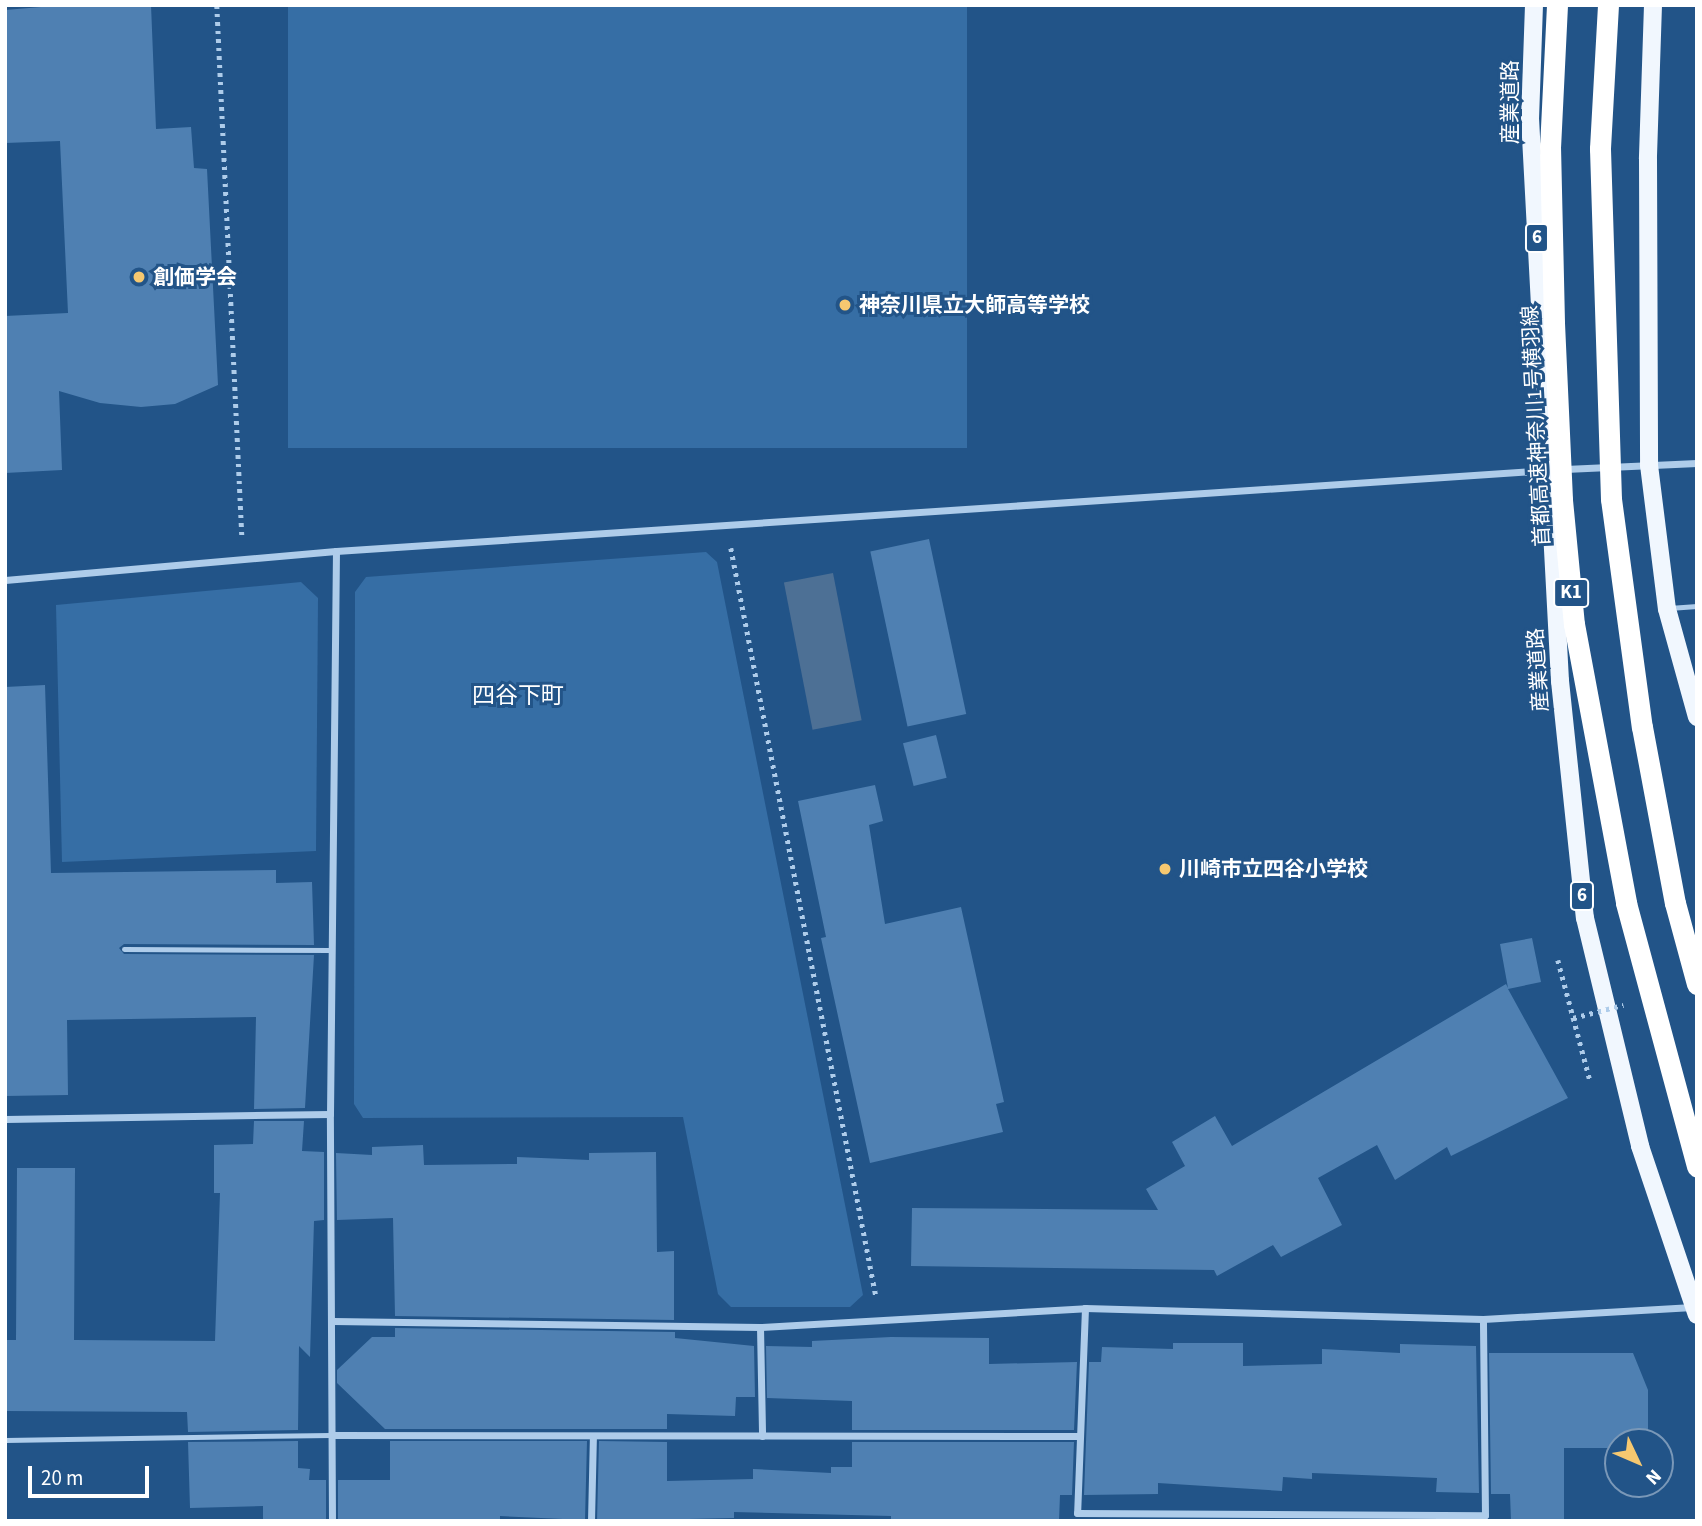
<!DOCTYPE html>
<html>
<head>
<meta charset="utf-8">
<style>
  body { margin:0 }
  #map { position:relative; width:1702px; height:1526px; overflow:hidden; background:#225488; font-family:"Source Sans 3","Noto Sans JP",sans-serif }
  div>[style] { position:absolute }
  .green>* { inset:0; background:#366ea5; transform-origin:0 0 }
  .water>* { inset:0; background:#4d7095; transform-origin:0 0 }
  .building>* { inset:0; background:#4f80b2; transform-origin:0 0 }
  .path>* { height:4.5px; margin-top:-2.25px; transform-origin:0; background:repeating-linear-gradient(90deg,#aeccea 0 3.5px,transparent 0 8.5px) }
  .service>* { height:5px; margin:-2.5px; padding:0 2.5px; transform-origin:2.5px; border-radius:2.5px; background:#aeccea }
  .minor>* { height:7px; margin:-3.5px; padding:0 3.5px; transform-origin:3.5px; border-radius:3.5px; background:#aeccea }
  .primary>* { height:18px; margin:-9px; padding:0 9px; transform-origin:9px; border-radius:9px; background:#f1f7fe }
  .path-bridge>* { height:4.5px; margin-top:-2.25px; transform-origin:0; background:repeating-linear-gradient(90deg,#aeccea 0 3.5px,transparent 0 8.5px) }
  .motorway-bridge>* { height:21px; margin:-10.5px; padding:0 10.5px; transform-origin:10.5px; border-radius:10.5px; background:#fff }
  .dots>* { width:19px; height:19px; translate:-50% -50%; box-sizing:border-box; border:4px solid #225488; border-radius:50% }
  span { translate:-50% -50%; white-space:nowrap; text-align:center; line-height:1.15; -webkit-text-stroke:6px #225488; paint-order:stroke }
  .shield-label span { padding:2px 5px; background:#225488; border:2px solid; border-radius:5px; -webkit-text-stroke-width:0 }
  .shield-label { font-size:19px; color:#fff; font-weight:700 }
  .street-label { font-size:21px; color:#fff }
  .poi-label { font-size:21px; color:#fff; font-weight:700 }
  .left { translate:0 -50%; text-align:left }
  .neighbourhood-label { font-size:23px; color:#fff }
  .frame { position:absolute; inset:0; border:7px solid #fff; pointer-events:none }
  .north { position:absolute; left:1604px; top:1428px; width:70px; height:70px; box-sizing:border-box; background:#225488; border:2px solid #7a98b8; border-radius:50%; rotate:134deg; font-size:19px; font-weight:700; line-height:28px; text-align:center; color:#fff }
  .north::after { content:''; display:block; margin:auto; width:24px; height:32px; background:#f6c870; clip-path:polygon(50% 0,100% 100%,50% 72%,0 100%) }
  .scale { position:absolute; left:28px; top:1466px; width:121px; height:32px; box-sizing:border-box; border:4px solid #fff; border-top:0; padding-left:9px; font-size:21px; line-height:24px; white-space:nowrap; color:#fff; -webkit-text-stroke:5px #225488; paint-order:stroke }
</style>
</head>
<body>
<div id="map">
  <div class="green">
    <div style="left:288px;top:5px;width:679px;height:443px"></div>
    <div style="clip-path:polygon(706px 552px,717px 562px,863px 1295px,850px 1307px,731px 1307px,718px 1294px,683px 1117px,363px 1118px,354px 1104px,355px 592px,366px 577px)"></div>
    <div style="clip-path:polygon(301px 582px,318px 598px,316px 851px,62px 862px,56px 605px)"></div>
  </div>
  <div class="water">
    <div style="left:833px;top:573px;width:150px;height:50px;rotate:79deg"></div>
  </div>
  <div class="building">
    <div style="clip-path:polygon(65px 5px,151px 5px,156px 129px,191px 127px,194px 168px,207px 169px,218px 385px,175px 404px,141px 407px,100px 403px,59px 391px,62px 470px,5px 473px,5px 316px,68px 313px,60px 141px,5px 143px,5px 10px)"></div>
    <div style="left:929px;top:539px;width:179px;height:60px;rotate:78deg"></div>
    <div style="clip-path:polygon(45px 685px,51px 873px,276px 870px,276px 883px,312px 882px,314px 945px,124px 944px,119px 948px,124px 954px,314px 955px,305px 1108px,254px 1109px,256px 1017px,67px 1020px,68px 1095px,5px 1096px,5px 687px)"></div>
    <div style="left:936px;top:735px;width:44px;height:34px;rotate:76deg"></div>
    <div style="clip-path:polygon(875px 785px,883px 821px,869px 825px,885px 924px,961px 907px,1004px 1102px,996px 1104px,1003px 1132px,870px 1163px,821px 938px,826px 937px,798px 801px)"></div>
    <div style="clip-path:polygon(1532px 938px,1541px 982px,1508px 989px,1568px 1098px,1451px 1156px,1447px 1147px,1395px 1180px,1377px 1145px,1318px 1178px,1342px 1225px,1281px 1257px,1273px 1245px,1217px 1276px,1214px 1270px,911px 1266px,912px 1208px,1158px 1210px,1146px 1189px,1185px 1166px,1172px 1142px,1215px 1116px,1232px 1146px,1506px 984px,1508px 988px,1500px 944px)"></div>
    <div style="clip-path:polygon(254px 1121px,304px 1121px,302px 1151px,324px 1152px,324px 1220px,314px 1221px,310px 1357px,299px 1346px,298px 1430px,188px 1432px,187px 1412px,5px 1411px,5px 1340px,16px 1340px,17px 1168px,75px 1168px,74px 1340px,215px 1341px,220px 1193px,214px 1193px,214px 1145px,253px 1144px)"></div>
    <div style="clip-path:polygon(423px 1145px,424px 1165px,517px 1164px,517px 1157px,589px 1160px,589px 1153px,656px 1152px,657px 1252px,674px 1251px,674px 1320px,395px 1316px,393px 1218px,337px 1220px,336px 1153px,372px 1155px,372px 1147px)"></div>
    <div style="clip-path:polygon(395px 1328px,675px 1332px,675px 1338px,754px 1346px,755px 1397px,736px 1397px,735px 1416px,667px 1414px,667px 1429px,385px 1429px,337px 1383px,337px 1370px,372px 1337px,395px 1337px)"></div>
    <div style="clip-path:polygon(891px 1337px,989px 1338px,989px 1364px,1077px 1362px,1074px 1430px,852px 1430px,852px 1401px,767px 1398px,766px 1346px,812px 1347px,812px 1341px)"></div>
    <div style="clip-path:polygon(1173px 1343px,1243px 1343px,1243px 1366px,1322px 1364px,1322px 1349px,1400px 1353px,1400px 1344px,1476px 1346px,1479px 1493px,1436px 1492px,1437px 1478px,1312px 1473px,1312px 1479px,1283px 1477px,1282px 1491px,1158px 1483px,1158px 1494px,1084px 1495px,1089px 1362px,1101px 1362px,1102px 1347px,1173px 1349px)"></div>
    <div style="clip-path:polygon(1489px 1353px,1633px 1353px,1648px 1390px,1648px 1442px,1618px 1442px,1618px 1448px,1564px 1448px,1564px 1521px,1511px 1521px,1510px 1494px,1491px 1494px)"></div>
    <div style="clip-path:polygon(298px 1441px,298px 1468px,310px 1469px,309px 1480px,326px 1480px,326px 1521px,263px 1521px,263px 1506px,190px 1508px,188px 1442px)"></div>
    <div style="clip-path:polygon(390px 1441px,587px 1441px,585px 1520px,500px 1516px,500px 1520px,338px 1521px,338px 1480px,390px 1480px)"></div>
    <div style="clip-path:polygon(599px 1441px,667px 1442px,667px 1481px,753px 1479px,753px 1469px,831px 1473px,831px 1467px,852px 1467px,852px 1442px,1074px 1442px,1072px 1495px,1060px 1495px,1059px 1521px,891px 1521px,891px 1516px,734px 1512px,734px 1518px,597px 1521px)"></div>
  </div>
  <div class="path">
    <div style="left:217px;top:5px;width:532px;rotate:87.3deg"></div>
    <div style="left:731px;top:548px;width:762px;rotate:79.03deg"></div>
    <div style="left:1558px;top:960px;width:124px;rotate:75.1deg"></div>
  </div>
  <div class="service">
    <div style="left:1669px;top:608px;width:28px;rotate:-4deg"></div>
    <div style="left:124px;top:949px;width:208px;rotate:0.3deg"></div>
    <div style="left:5px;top:1440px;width:326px;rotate:-0.9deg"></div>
  </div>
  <div class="minor">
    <div style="left:1565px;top:469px;width:132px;rotate:-2.6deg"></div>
    <div style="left:5px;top:580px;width:332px;rotate:-5deg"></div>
    <div style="left:336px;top:551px;width:1216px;rotate:-3.82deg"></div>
    <div style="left:5px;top:1119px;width:325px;rotate:-0.9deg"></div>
    <div style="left:1085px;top:1308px;width:205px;rotate:92.2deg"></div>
    <div style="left:1077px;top:1513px;width:408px;rotate:0.3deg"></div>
    <div style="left:1485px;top:1515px;width:196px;rotate:-90.6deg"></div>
    <div style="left:333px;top:1321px;width:427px;rotate:0.8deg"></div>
    <div style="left:760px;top:1327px;width:326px;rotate:-3.3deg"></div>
    <div style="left:1085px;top:1308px;width:398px;rotate:1.6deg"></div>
    <div style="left:1483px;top:1319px;width:210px;rotate:-3.3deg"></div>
    <div style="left:760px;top:1327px;width:109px;rotate:88.9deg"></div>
    <div style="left:331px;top:1435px;width:748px;rotate:0.08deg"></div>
    <div style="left:332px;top:1521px;width:407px;rotate:-90.3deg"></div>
    <div style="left:330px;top:1114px;width:563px;rotate:-89.39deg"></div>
    <div style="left:591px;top:1521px;width:85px;rotate:-88.7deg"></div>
  </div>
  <div class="primary">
    <div style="left:1534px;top:5px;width:113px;rotate:92deg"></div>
    <div style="left:1530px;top:118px;width:564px;rotate:86.95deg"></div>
    <div style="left:1560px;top:681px;width:238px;rotate:84deg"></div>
    <div style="left:1585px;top:918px;width:235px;rotate:76.4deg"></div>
    <div style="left:1640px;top:1146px;width:178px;rotate:71.4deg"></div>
    <div style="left:1653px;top:5px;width:154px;rotate:91.9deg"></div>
    <div style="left:1648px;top:159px;width:306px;rotate:89.8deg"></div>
    <div style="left:1649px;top:465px;width:145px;rotate:82.9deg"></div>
    <div style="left:1667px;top:609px;width:112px;rotate:74.5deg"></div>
  </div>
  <div class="path-bridge">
    <div style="left:1573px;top:1018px;width:52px;rotate:-14.6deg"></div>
  </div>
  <div class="motorway-bridge">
    <div style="left:1557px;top:5px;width:141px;rotate:92.8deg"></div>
    <div style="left:1550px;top:146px;width:177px;rotate:88.7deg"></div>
    <div style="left:1554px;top:323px;width:177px;rotate:87.4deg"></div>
    <div style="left:1562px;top:500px;width:125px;rotate:84.5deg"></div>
    <div style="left:1574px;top:624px;width:284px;rotate:79.4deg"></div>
    <div style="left:1626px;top:903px;width:273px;rotate:74.9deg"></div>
    <div style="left:1608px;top:5px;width:144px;rotate:93.2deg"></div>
    <div style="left:1600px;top:149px;width:350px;rotate:88.2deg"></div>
    <div style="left:1611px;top:499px;width:230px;rotate:82.3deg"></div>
    <div style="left:1642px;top:727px;width:179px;rotate:79.4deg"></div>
    <div style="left:1675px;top:903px;width:84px;rotate:74.8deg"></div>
  </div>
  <div class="dots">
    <div style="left:139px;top:277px;background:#f6c870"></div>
    <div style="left:845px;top:305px;background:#f6c870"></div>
    <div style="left:1165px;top:869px;background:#f6c870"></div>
  </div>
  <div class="shield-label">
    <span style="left:1537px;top:238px">6</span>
    <span style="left:1571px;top:593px">K1</span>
    <span style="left:1582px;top:896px">6</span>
  </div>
  <div class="street-label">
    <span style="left:1510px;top:102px;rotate:-90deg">産業道路</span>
    <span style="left:1536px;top:426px;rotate:-93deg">首都高速神奈川1号横羽線</span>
    <span style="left:1538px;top:670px;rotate:-94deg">産業道路</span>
  </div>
  <div class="poi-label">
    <span class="left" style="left:153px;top:277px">創価学会</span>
    <span class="left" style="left:859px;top:305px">神奈川県立大師高等学校</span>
    <span class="left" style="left:1179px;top:869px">川崎市立四谷小学校</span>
  </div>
  <div class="neighbourhood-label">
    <span style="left:518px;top:696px">四谷下町</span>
  </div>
  <div class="frame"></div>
  <div class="north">N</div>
  <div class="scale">20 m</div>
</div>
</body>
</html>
